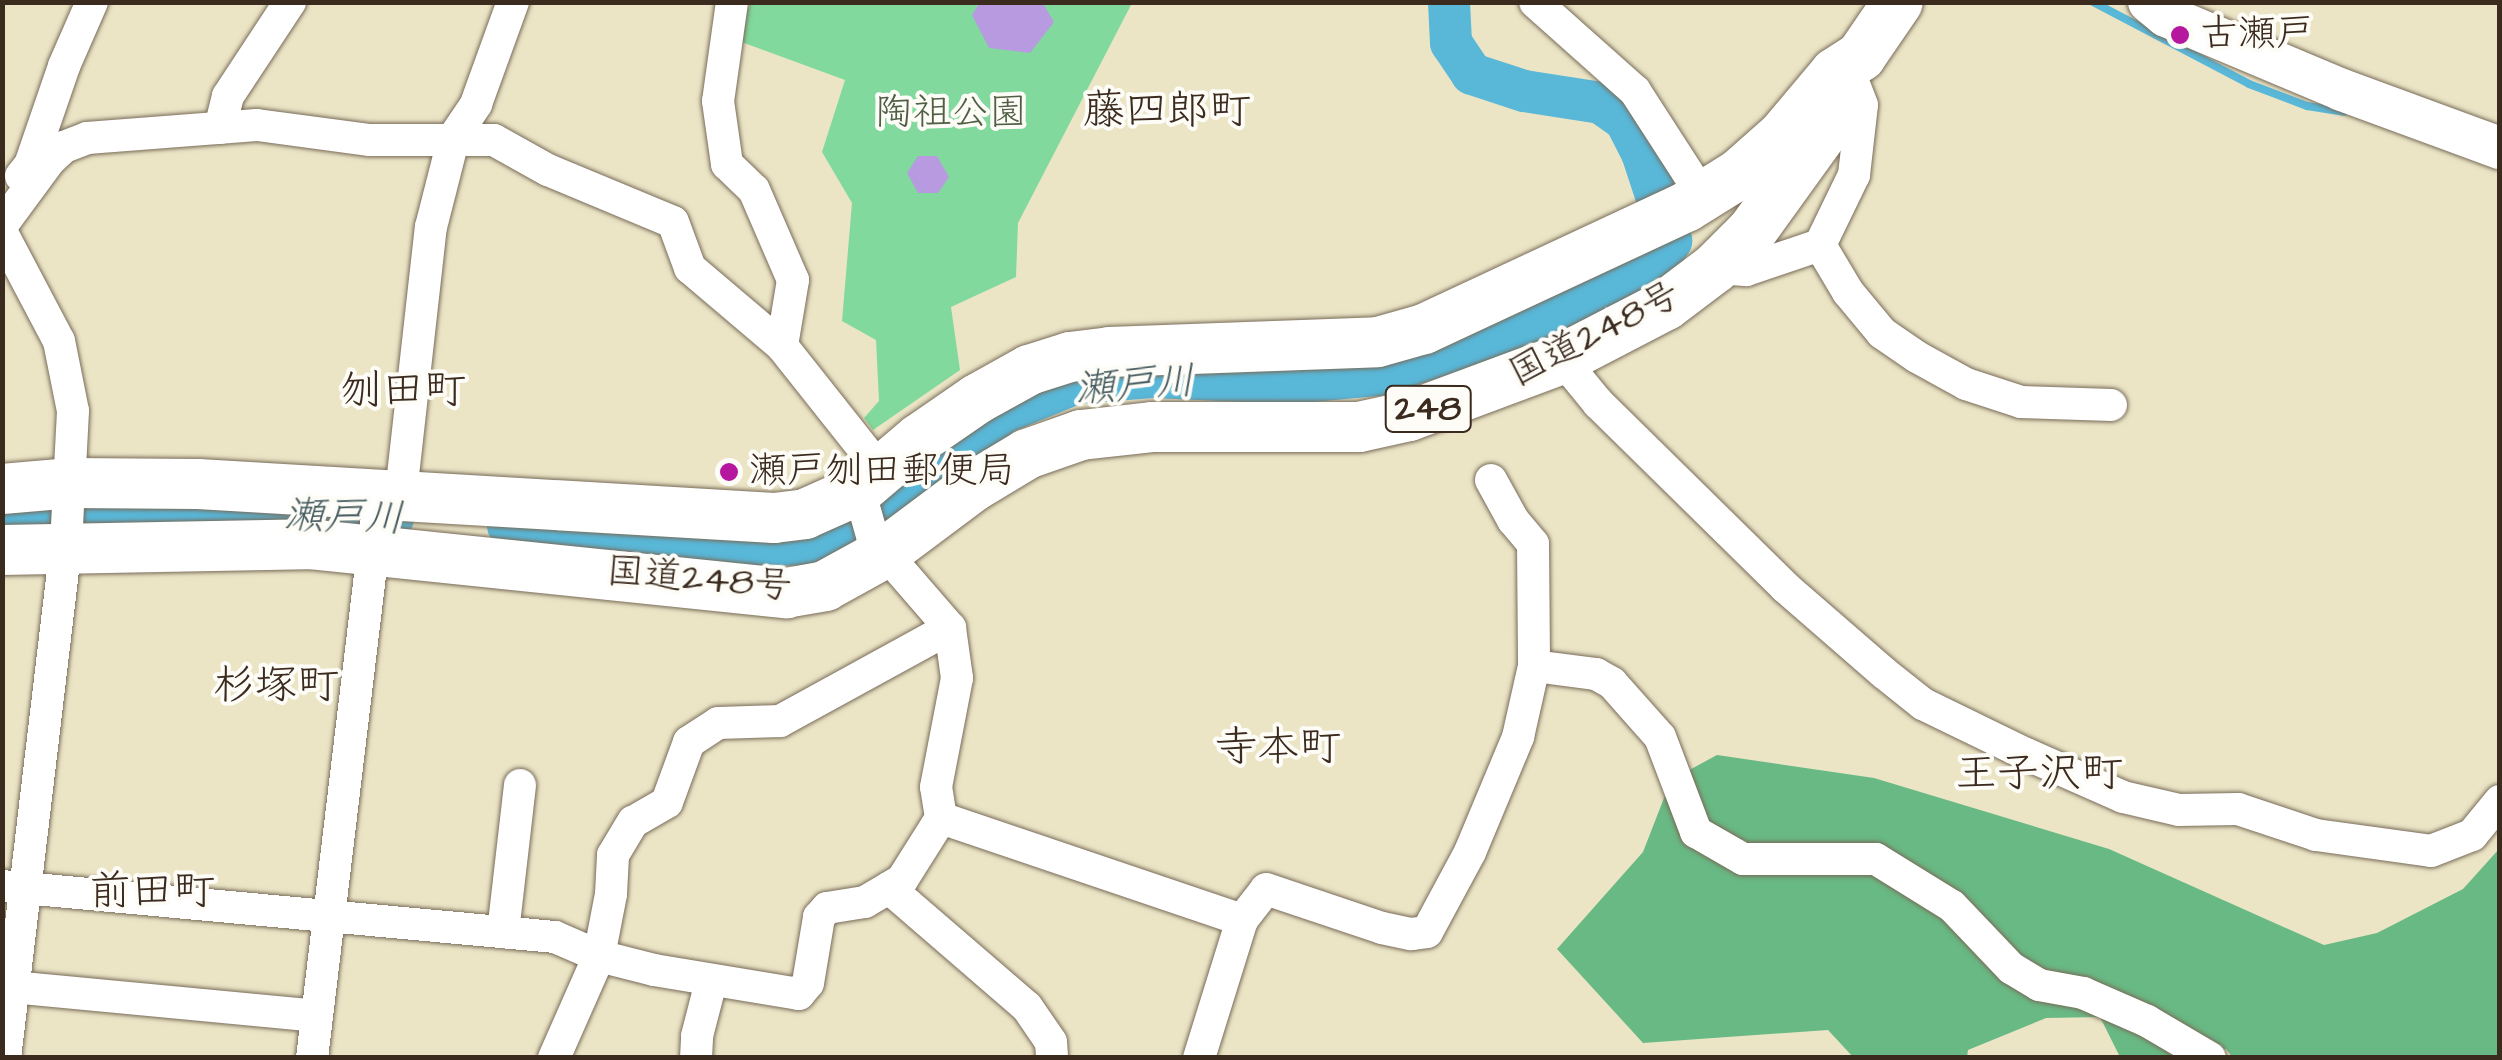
<!DOCTYPE html>
<html>
<head>
<meta charset="utf-8">
<style>
  body { margin:0 }
  #map { position:relative; width:2502px; height:1060px; overflow:hidden; background:#ebe5c6; font-family:"Architects Daughter","Klee One",sans-serif }
  div>[style] { position:absolute }
  .green>* { inset:0; background:#82d99d }
  .forest>* { inset:0; background:#69b984 }
  .stream>* { height:8px; margin:-4px; padding:0 4px; transform-origin:4px; border-radius:4px; background:#59b7d8 }
  .river>* { height:42px; margin:-21px; padding:0 21px; transform-origin:21px; border-radius:21px; background:#59b7d8 }
  .building>* { inset:0; background:#b79adf }
  .roads { filter:drop-shadow(0 0 2px #796b59) drop-shadow(0 0 2px #796b59) }
  .minor>* { height:32px; margin:-16px; padding:0 16px; transform-origin:16px; border-radius:16px; background:#fff }
  .major>* { height:42px; margin:-21px; padding:0 21px; transform-origin:21px; border-radius:21px; background:#fff }
  .highway>* { height:50px; margin:-25px; padding:0 25px; transform-origin:25px; border-radius:25px; background:#fff }
  .dots>* { width:28px; height:28px; translate:-50% -50%; box-sizing:border-box; border:5px solid #fdfcf7; border-radius:50% }
  span { translate:-50% -50%; white-space:nowrap; text-align:center; line-height:1.15; -webkit-text-stroke:8px #fdfcf7; paint-order:stroke }
  .shield-label span { padding:2px 8px; background:#fdfcf7; border:2px solid; border-radius:8px; -webkit-text-stroke-width:0 }
  .shield-label { font-size:35px; color:#3b2a1e; font-weight:700 }
  .poi-label { font-size:38px; color:#3b2a1e }
  .left { translate:0 -50%; text-align:left }
  .park-label { font-size:38px; color:#505f44 }
  .street-label { font-size:38px; color:#3b2a1e }
  .water-label { font-size:40px; color:#465b5f; font-style:italic }
  .quarter-label { font-size:42px; color:#3b2a1e }
  .frame { position:absolute; inset:0; border:5px solid #3b2a1e; pointer-events:none }
</style>
</head>
<body>
<div id="map">
  <div class="green">
    <div style="clip-path:polygon(751px 3px,1132px 3px,1018px 223px,1016px 277px,951px 307px,960px 370px,873px 430px,864px 418px,879px 401px,876px 340px,842px 321px,852px 203px,822px 152px,845px 80px,733px 39px)"></div>
  </div>
  <div class="forest">
    <div style="clip-path:polygon(1717px 755px,1874px 778px,2109px 849px,2324px 945px,2377px 933px,2463px 889px,2499px 849px,2499px 1057px,2233px 1058px,2226px 1049px,2195px 1057px,2120px 1057px,2100px 1017px,2046px 1018px,1968px 1050px,1967px 1057px,1853px 1057px,1828px 1030px,1643px 1043px,1557px 949px,1643px 852px,1671px 780px)"></div>
  </div>
  <div class="stream">
    <div style="left:2093px;top:2px;width:176px;rotate:27.7deg"></div>
    <div style="left:2249px;top:84px;width:62px;rotate:20.8deg"></div>
    <div style="left:2307px;top:106px;width:37px;rotate:9deg"></div>
  </div>
  <div class="river">
    <div style="left:2px;top:523px;width:123px;rotate:-5.6deg"></div>
    <div style="left:124px;top:511px;width:269px;rotate:1.7deg"></div>
    <div style="left:508px;top:526px;width:240px;rotate:4.3deg"></div>
    <div style="left:747px;top:544px;width:75px;rotate:0.8deg"></div>
    <div style="left:822px;top:545px;width:117px;rotate:-32.5deg"></div>
    <div style="left:921px;top:482px;width:107px;rotate:-40.1deg"></div>
    <div style="left:1003px;top:413px;width:80px;rotate:-22.1deg"></div>
    <div style="left:1077px;top:383px;width:75px;rotate:-4.6deg"></div>
    <div style="left:1152px;top:377px;width:137px;rotate:2.5deg"></div>
    <div style="left:1289px;top:383px;width:88px;rotate:-5.2deg"></div>
    <div style="left:1377px;top:375px;width:162px;rotate:-16.9deg"></div>
    <div style="left:1532px;top:328px;width:129px;rotate:-24.8deg"></div>
    <div style="left:1649px;top:274px;width:40px;rotate:-56deg"></div>
    <div style="left:1671px;top:241px;width:93px;rotate:-108.2deg"></div>
    <div style="left:1642px;top:153px;width:37px;rotate:-117deg"></div>
    <div style="left:1625px;top:120px;width:29px;rotate:-145deg"></div>
    <div style="left:1601px;top:103px;width:78px;rotate:-171.1deg"></div>
    <div style="left:1524px;top:91px;width:55px;rotate:-161.9deg"></div>
    <div style="left:1472px;top:74px;width:37px;rotate:-124deg"></div>
    <div style="left:1451px;top:43px;width:41px;rotate:-92.8deg"></div>
  </div>
  <div class="building">
    <div style="clip-path:polygon(980px 2px,1042px 2px,1054px 22px,1030px 53px,989px 48px,972px 15px)"></div>
    <div style="clip-path:polygon(918px 156px,937px 156px,949px 177px,938px 193px,918px 193px,907px 173px)"></div>
  </div>
  <div class="roads">
    <div class="minor">
      <div style="left:732px;top:2px;width:100px;rotate:98deg"></div>
      <div style="left:718px;top:101px;width:64px;rotate:81.9deg"></div>
      <div style="left:727px;top:164px;width:37px;rotate:44deg"></div>
      <div style="left:754px;top:190px;width:98px;rotate:66.6deg"></div>
      <div style="left:793px;top:280px;width:67px;rotate:99.5deg"></div>
      <div style="left:1535px;top:2px;width:134px;rotate:41.7deg"></div>
      <div style="left:1635px;top:91px;width:127px;rotate:57.2deg"></div>
      <div style="left:220px;top:128px;width:33px;rotate:-76deg"></div>
      <div style="left:228px;top:96px;width:113px;rotate:-56.6deg"></div>
      <div style="left:21px;top:176px;width:14px;rotate:-51deg"></div>
      <div style="left:30px;top:165px;width:105px;rotate:-71deg"></div>
      <div style="left:64px;top:66px;width:70px;rotate:-66.4deg"></div>
      <div style="left:2px;top:225px;width:81px;rotate:-53.6deg"></div>
      <div style="left:50px;top:160px;width:19px;rotate:-43deg"></div>
      <div style="left:64px;top:147px;width:25px;rotate:-21deg"></div>
      <div style="left:87px;top:138px;width:170px;rotate:-4.4deg"></div>
      <div style="left:257px;top:125px;width:114px;rotate:7.6deg"></div>
      <div style="left:370px;top:140px;width:124px"></div>
      <div style="left:494px;top:140px;width:62px;rotate:29.1deg"></div>
      <div style="left:548px;top:170px;width:135px;rotate:22.6deg"></div>
      <div style="left:673px;top:222px;width:49px;rotate:69.7deg"></div>
      <div style="left:690px;top:268px;width:121px;rotate:40.3deg"></div>
      <div style="left:782px;top:346px;width:159px;rotate:51.6deg"></div>
      <div style="left:2px;top:233px;width:122px;rotate:62.2deg"></div>
      <div style="left:59px;top:341px;width:71px;rotate:78.7deg"></div>
      <div style="left:73px;top:411px;width:134px;rotate:93deg"></div>
      <div style="left:66px;top:545px;width:517px;rotate:96.78deg"></div>
      <div style="left:1820px;top:245px;width:55px;rotate:59.2deg"></div>
      <div style="left:1848px;top:292px;width:53px;rotate:50.3deg"></div>
      <div style="left:1882px;top:333px;width:42px;rotate:34.4deg"></div>
      <div style="left:1917px;top:357px;width:56px;rotate:28.9deg"></div>
      <div style="left:1966px;top:384px;width:58px;rotate:18.1deg"></div>
      <div style="left:2021px;top:402px;width:90px;rotate:1.9deg"></div>
      <div style="left:1715px;top:268px;width:31px;rotate:4deg"></div>
      <div style="left:1746px;top:270px;width:78px;rotate:-18.7deg"></div>
      <div style="left:1820px;top:245px;width:78px;rotate:-64.1deg"></div>
      <div style="left:1854px;top:175px;width:70px;rotate:-83.5deg"></div>
      <div style="left:1862px;top:105px;width:19px;rotate:-111deg"></div>
      <div style="left:1562px;top:359px;width:57px;rotate:50.7deg"></div>
      <div style="left:1598px;top:403px;width:262px;rotate:44.5deg"></div>
      <div style="left:1785px;top:587px;width:131px;rotate:41deg"></div>
      <div style="left:1884px;top:673px;width:50px;rotate:38.5deg"></div>
      <div style="left:1923px;top:704px;width:114px;rotate:25.9deg"></div>
      <div style="left:2026px;top:754px;width:106px;rotate:23.9deg"></div>
      <div style="left:2123px;top:797px;width:57px;rotate:13.1deg"></div>
      <div style="left:2179px;top:810px;width:59px;rotate:-1deg"></div>
      <div style="left:2238px;top:809px;width:82px;rotate:18.4deg"></div>
      <div style="left:2316px;top:835px;width:116px;rotate:7.9deg"></div>
      <div style="left:2431px;top:851px;width:44px;rotate:-21.3deg"></div>
      <div style="left:2472px;top:835px;width:44px;rotate:-50.5deg"></div>
      <div style="left:1491px;top:480px;width:46px;rotate:61.2deg"></div>
      <div style="left:1513px;top:520px;width:31px;rotate:50deg"></div>
      <div style="left:1533px;top:544px;width:122px;rotate:89.5deg"></div>
      <div style="left:401px;top:493px;width:268px;rotate:-83.6deg"></div>
      <div style="left:431px;top:227px;width:93px;rotate:-75.7deg"></div>
      <div style="left:454px;top:137px;width:40px;rotate:-56deg"></div>
      <div style="left:476px;top:104px;width:109px;rotate:-70.1deg"></div>
      <div style="left:941px;top:818px;width:318px;rotate:18.7deg"></div>
      <div style="left:2px;top:886px;width:555px;rotate:5.27deg"></div>
      <div style="left:555px;top:937px;width:48px;rotate:23.4deg"></div>
      <div style="left:599px;top:956px;width:57px;rotate:14.3deg"></div>
      <div style="left:654px;top:970px;width:147px;rotate:9.4deg"></div>
      <div style="left:799px;top:994px;width:14px;rotate:-51deg"></div>
      <div style="left:808px;top:983px;width:67px;rotate:-80.5deg"></div>
      <div style="left:819px;top:917px;width:12px;rotate:-48deg"></div>
      <div style="left:827px;top:908px;width:38px;rotate:-9deg"></div>
      <div style="left:865px;top:902px;width:43px;rotate:-30.7deg"></div>
      <div style="left:902px;top:880px;width:73px;rotate:-57.8deg"></div>
      <div style="left:941px;top:818px;width:31px;rotate:-99deg"></div>
      <div style="left:936px;top:787px;width:111px;rotate:-79.1deg"></div>
      <div style="left:957px;top:678px;width:50px;rotate:-98deg"></div>
      <div style="left:950px;top:628px;width:118px;rotate:-130.9deg"></div>
      <div style="left:873px;top:539px;width:51px;rotate:-105.9deg"></div>
      <div style="left:889px;top:888px;width:182px;rotate:40.8deg"></div>
      <div style="left:1027px;top:1007px;width:42px;rotate:55.6deg"></div>
      <div style="left:1051px;top:1042px;width:16px;rotate:86deg"></div>
      <div style="left:503px;top:932px;width:148px;rotate:-83.4deg"></div>
      <div style="left:12px;top:987px;width:305px;rotate:5.4deg"></div>
      <div style="left:312px;top:1058px;width:570px;rotate:-83.15deg"></div>
      <div style="left:554px;top:1058px;width:111px;rotate:-66.2deg"></div>
      <div style="left:599px;top:956px;width:63px;rotate:-79deg"></div>
      <div style="left:611px;top:894px;width:39px;rotate:-87deg"></div>
      <div style="left:613px;top:855px;width:39px;rotate:-59deg"></div>
      <div style="left:633px;top:822px;width:39px;rotate:-30deg"></div>
      <div style="left:667px;top:802px;width:64px;rotate:-69.9deg"></div>
      <div style="left:689px;top:742px;width:35px;rotate:-33deg"></div>
      <div style="left:718px;top:723px;width:62px;rotate:-1.8deg"></div>
      <div style="left:780px;top:721px;width:194px;rotate:-28.7deg"></div>
      <div style="left:696px;top:1058px;width:22px;rotate:-87deg"></div>
      <div style="left:697px;top:1036px;width:56px;rotate:-75.5deg"></div>
      <div style="left:1199px;top:1058px;width:145px;rotate:-72.7deg"></div>
      <div style="left:1242px;top:920px;width:39px;rotate:-52deg"></div>
      <div style="left:1266px;top:889px;width:122px;rotate:18.6deg"></div>
      <div style="left:1382px;top:928px;width:30px;rotate:12deg"></div>
      <div style="left:1411px;top:934px;width:16px;rotate:-7deg"></div>
      <div style="left:1427px;top:932px;width:91px;rotate:-61.7deg"></div>
      <div style="left:1470px;top:852px;width:125px;rotate:-67.3deg"></div>
      <div style="left:1518px;top:737px;width:73px;rotate:-77.3deg"></div>
      <div style="left:1534px;top:666px;width:63px;rotate:7.4deg"></div>
      <div style="left:1596px;top:674px;width:18px;rotate:29deg"></div>
      <div style="left:1612px;top:683px;width:72px;rotate:48.4deg"></div>
      <div style="left:1660px;top:737px;width:102px;rotate:69.2deg"></div>
      <div style="left:1696px;top:832px;width:54px;rotate:29.9deg"></div>
      <div style="left:1743px;top:859px;width:133px"></div>
      <div style="left:1876px;top:859px;width:89px;rotate:31.7deg"></div>
      <div style="left:1952px;top:906px;width:86px;rotate:46.4deg"></div>
      <div style="left:2011px;top:968px;width:33px;rotate:31deg"></div>
      <div style="left:2039px;top:985px;width:45px;rotate:10.3deg"></div>
      <div style="left:2083px;top:993px;width:70px;rotate:23.6deg"></div>
      <div style="left:2147px;top:1021px;width:73px;rotate:30.4deg"></div>
    </div>
    <div class="major">
      <div style="left:2149px;top:2px;width:22px;rotate:39deg"></div>
      <div style="left:2166px;top:16px;width:191px;rotate:22.8deg"></div>
      <div style="left:2342px;top:90px;width:168px;rotate:20.2deg"></div>
    </div>
    <div class="highway">
      <div style="left:2px;top:489px;width:70px;rotate:-4.9deg"></div>
      <div style="left:72px;top:483px;width:126px;rotate:0.5deg"></div>
      <div style="left:198px;top:484px;width:577px;rotate:3.38deg"></div>
      <div style="left:774px;top:518px;width:31px;rotate:-7deg"></div>
      <div style="left:805px;top:514px;width:59px;rotate:-24deg"></div>
      <div style="left:859px;top:490px;width:79px;rotate:-40.4deg"></div>
      <div style="left:919px;top:439px;width:70px;rotate:-34.6deg"></div>
      <div style="left:977px;top:399px;width:60px;rotate:-29.1deg"></div>
      <div style="left:1029px;top:370px;width:43px;rotate:-17.6deg"></div>
      <div style="left:1070px;top:357px;width:39px;rotate:-7deg"></div>
      <div style="left:1109px;top:352px;width:269px;rotate:-2.1deg"></div>
      <div style="left:1378px;top:342px;width:48px;rotate:-15.8deg"></div>
      <div style="left:1424px;top:329px;width:289px;rotate:-25deg"></div>
      <div style="left:1686px;top:207px;width:62px;rotate:-31.9deg"></div>
      <div style="left:1739px;top:174px;width:57px;rotate:-41.5deg"></div>
      <div style="left:1782px;top:136px;width:82px;rotate:-49.9deg"></div>
      <div style="left:1835px;top:73px;width:31px;rotate:-33deg"></div>
      <div style="left:1861px;top:56px;width:65px;rotate:-55.6deg"></div>
      <div style="left:2px;top:550px;width:306px;rotate:-1.1deg"></div>
      <div style="left:308px;top:544px;width:481px;rotate:5.9deg"></div>
      <div style="left:786px;top:593px;width:40px;rotate:-10deg"></div>
      <div style="left:825px;top:586px;width:66px;rotate:-28.9deg"></div>
      <div style="left:883px;top:554px;width:114px;rotate:-36.8deg"></div>
      <div style="left:974px;top:486px;width:62px;rotate:-31.1deg"></div>
      <div style="left:1027px;top:454px;width:57px;rotate:-19.4deg"></div>
      <div style="left:1081px;top:435px;width:71px;rotate:-6.4deg"></div>
      <div style="left:1152px;top:427px;width:207px"></div>
      <div style="left:1359px;top:427px;width:51px;rotate:-12.4deg"></div>
      <div style="left:1409px;top:416px;width:163px;rotate:-20.4deg"></div>
      <div style="left:1562px;top:359px;width:117px;rotate:-27.4deg"></div>
      <div style="left:1666px;top:305px;width:61px;rotate:-37.1deg"></div>
      <div style="left:1715px;top:268px;width:52px;rotate:-45deg"></div>
      <div style="left:1752px;top:231px;width:145px;rotate:-54.2deg"></div>
    </div>
  </div>
  <div class="dots">
    <div style="left:2180px;top:35px;background:#b5179e"></div>
    <div style="left:729px;top:472px;background:#b5179e"></div>
  </div>
  <div class="shield-label">
    <span style="left:1428px;top:409px">248</span>
  </div>
  <div class="poi-label">
    <span class="left" style="left:2200px;top:35px">古瀬戸</span>
    <span class="left" style="left:749px;top:472px">瀬戸刎田郵便局</span>
  </div>
  <div class="park-label">
    <span style="left:951px;top:114px">陶祖公園</span>
  </div>
  <div class="street-label">
    <span style="left:1595px;top:335px;rotate:-27deg">国道248号</span>
    <span style="left:699px;top:580px;rotate:5deg">国道248号</span>
  </div>
  <div class="water-label">
    <span style="left:1135px;top:386px;rotate:-4deg">瀬戸川</span>
    <span style="left:344px;top:518px;rotate:2deg">瀬戸川</span>
  </div>
  <div class="quarter-label">
    <span style="left:1167px;top:111px">藤四郎町</span>
    <span style="left:403px;top:391px">刎田町</span>
    <span style="left:276px;top:686px">杉塚町</span>
    <span style="left:1278px;top:748px">寺本町</span>
    <span style="left:2039px;top:774px">王子沢町</span>
    <span style="left:152px;top:892px">前田町</span>
  </div>
  <div class="frame"></div>
</div>
</body>
</html>
